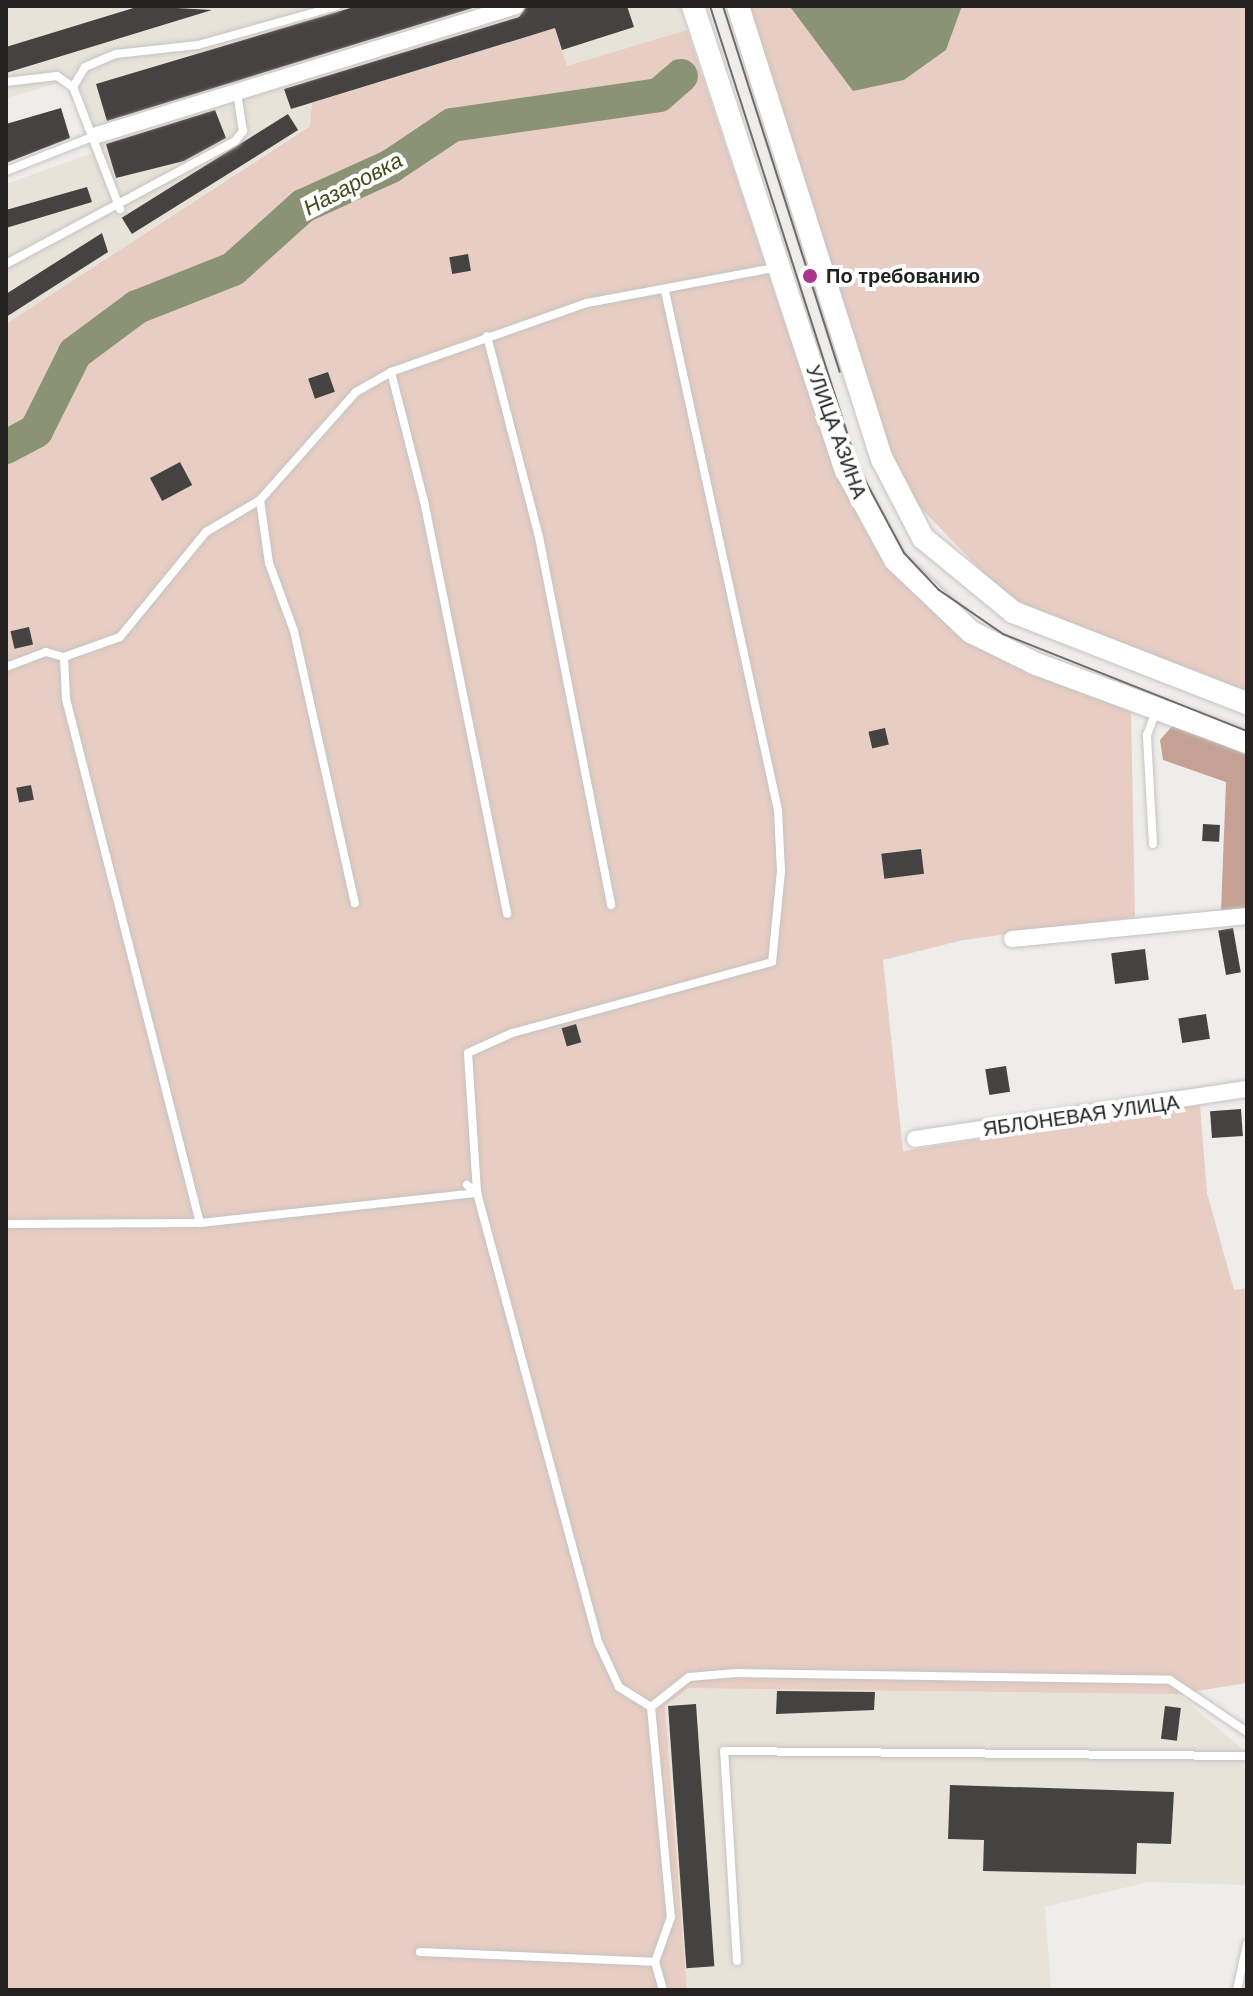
<!DOCTYPE html>
<html>
<head>
<meta charset="utf-8">
<style>
  body { margin:0 }
  #map { position:relative; width:1253px; height:1996px; overflow:hidden; background:#eeedea; font-family:Arial,sans-serif }
  div>[style] { position:absolute }
  .built>* { inset:0; background:#e8e3d9 }
  .green>* { inset:0; background:#e7cdc3 }
  .forest>* { inset:0; background:#c4a194 }
  .water>* { inset:0; background:#8a9475 }
  .river>* { height:34px; margin:-17px; padding:0 17px; transform-origin:17px; border-radius:17px; background:#8a9475 }
  .building>* { inset:0; background:#454341; transform-origin:0 0 }
  .roads { filter:drop-shadow(0 0 2px #c5c3c1) drop-shadow(0 0 2px #c5c3c1) }
  .lane>* { height:8px; margin:-4px; padding:0 4px; transform-origin:4px; border-radius:4px; background:#fff }
  .street>* { height:16px; margin:-8px; padding:0 8px; transform-origin:8px; border-radius:8px; background:#fff }
  .secondary>* { height:22px; margin:-11px; padding:0 11px; transform-origin:11px; border-radius:11px; background:#fff }
  .tram>* { height:2px; margin:-1px; padding:0 1px; transform-origin:1px; border-radius:1px; background:#6d6c6a }
  .dots>* { width:22px; height:22px; translate:-50% -50%; box-sizing:border-box; border:4px solid #fff; border-radius:50% }
  span { translate:-50% -50%; white-space:nowrap; text-align:center; line-height:1.15; -webkit-text-stroke:8px #fff; paint-order:stroke }
  .poi-label { font-size:20px; color:#232221; font-weight:700 }
  .left { translate:0 -50%; text-align:left }
  .street-label { font-size:20px; color:#232221 }
  .water-label { font-size:22px; color:#414d1b; font-style:italic }
  .frame { position:absolute; inset:0; border:8px solid #232221; pointer-events:none }
</style>
</head>
<body>
<div id="map">
  <div class="built">
    <div style="clip-path:polygon(6px 6px,680px 6px,687px 30px,567px 66px,555px 29px,310px 125px,6px 324px,6px 184px,98px 151px,78px 78px,6px 98px)"></div>
    <div style="clip-path:polygon(731px 1684px,1178px 1694px,1247px 1753px,1245px 1885px,1148px 1882px,1045px 1907px,1051px 1990px,687px 1990px,665px 1706px,688px 1688px)"></div>
  </div>
  <div class="green">
    <div style="clip-path:polygon(746px 6px,793px 6px,821px 45px,904px 80px,946px 50px,962px 6px,1247px 6px,1247px 691px,1052px 622px,1000px 590px,913px 500px,890px 449px)"></div>
    <div style="clip-path:polygon(555px 28px,567px 66px,687px 30px,834px 471px,874px 546px,958px 636px,1131px 711px,1135px 917px,963px 940px,883px 960px,903px 1151px,1200px 1105px,1207px 1193px,1234px 1290px,1247px 1288px,1247px 1683px,1178px 1694px,688px 1688px,665px 1706px,687px 1990px,6px 1990px,6px 324px,310px 126px,312px 103px)"></div>
  </div>
  <div class="forest">
    <div style="clip-path:polygon(1173px 725px,1247px 755px,1247px 909px,1221px 911px,1226px 782px,1163px 760px,1160px 740px)"></div>
  </div>
  <div class="water">
    <div style="clip-path:polygon(962px 6px,946px 50px,904px 80px,853px 91px,791px 8px)"></div>
  </div>
  <div class="river">
    <div style="left:6px;top:447px;width:34px;rotate:-28deg"></div>
    <div style="left:36px;top:431px;width:87px;rotate:-63.4deg"></div>
    <div style="left:75px;top:353px;width:77px;rotate:-36.6deg"></div>
    <div style="left:137px;top:307px;width:103px;rotate:-21.6deg"></div>
    <div style="left:233px;top:269px;width:94px;rotate:-42deg"></div>
    <div style="left:303px;top:206px;width:97px;rotate:-24.4deg"></div>
    <div style="left:391px;top:166px;width:73px;rotate:-33.9deg"></div>
    <div style="left:452px;top:125px;width:209px;rotate:-8.2deg"></div>
    <div style="left:659px;top:95px;width:29px;rotate:-41deg"></div>
  </div>
  <div class="building">
    <div style="clip-path:polygon(140px 6px,212px 10px,6px 73px,6px 47px)"></div>
    <div style="clip-path:polygon(357px 6px,479px 6px,107px 121px,96px 84px)"></div>
    <div style="clip-path:polygon(527px 6px,627px 6px,634px 27px,562px 50px,555px 28px,291px 109px,284px 89px,519px 17px)"></div>
    <div style="clip-path:polygon(61px 108px,70px 138px,6px 163px,6px 124px)"></div>
    <div style="clip-path:polygon(215px 110px,226px 138px,184px 161px,116px 178px,106px 144px)"></div>
    <div style="left:288px;top:114px;width:19px;height:196px;rotate:58deg"></div>
    <div style="clip-path:polygon(87px 187px,92px 202px,6px 228px,6px 210px)"></div>
    <div style="clip-path:polygon(102px 233px,108px 252px,6px 317px,6px 294px)"></div>
    <div style="left:468px;top:254px;width:17px;height:19px;rotate:80deg"></div>
    <div style="left:328px;top:372px;width:21px;height:21px;rotate:71deg"></div>
    <div style="left:180px;top:462px;width:26px;height:34px;rotate:62deg"></div>
    <div style="left:29px;top:627px;width:18px;height:19px;rotate:77deg"></div>
    <div style="left:885px;top:728px;width:17px;height:17px;rotate:77deg"></div>
    <div style="left:31px;top:785px;width:15px;height:15px;rotate:79deg"></div>
    <div style="left:1203px;top:824px;width:17px;height:17px;rotate:3deg"></div>
    <div style="left:921px;top:849px;width:25px;height:40px;rotate:83deg"></div>
    <div style="left:1233px;top:928px;width:45px;height:15px;rotate:80deg"></div>
    <div style="left:1145px;top:949px;width:31px;height:34px;rotate:83deg"></div>
    <div style="left:1206px;top:1014px;width:25px;height:28px;rotate:81deg"></div>
    <div style="left:576px;top:1024px;width:19px;height:15px;rotate:74deg"></div>
    <div style="left:1006px;top:1066px;width:26px;height:21px;rotate:81deg"></div>
    <div style="left:1241px;top:1109px;width:27px;height:31px;rotate:86deg"></div>
    <div style="clip-path:polygon(777px 1691px,875px 1692px,874px 1710px,776px 1714px)"></div>
    <div style="left:696px;top:1704px;width:263px;height:28px;rotate:86deg"></div>
    <div style="left:1165px;top:1706px;width:16px;height:33px;rotate:7deg"></div>
    <div style="clip-path:polygon(950px 1785px,1174px 1792px,1171px 1844px,1137px 1843px,1136px 1874px,983px 1871px,984px 1840px,948px 1839px)"></div>
  </div>
  <div class="roads">
    <div class="lane">
      <div style="left:6px;top:82px;width:51px;rotate:-6.7deg"></div>
      <div style="left:57px;top:76px;width:19px;rotate:35deg"></div>
      <div style="left:73px;top:87px;width:131px;rotate:68.9deg"></div>
      <div style="left:73px;top:87px;width:23px;rotate:-59deg"></div>
      <div style="left:85px;top:67px;width:34px;rotate:-23deg"></div>
      <div style="left:116px;top:54px;width:82px;rotate:-6.3deg"></div>
      <div style="left:198px;top:45px;width:144px;rotate:-15.7deg"></div>
      <div style="left:6px;top:171px;width:98px;rotate:-21.6deg"></div>
      <div style="left:6px;top:264px;width:260px;rotate:-28.2deg"></div>
      <div style="left:235px;top:141px;width:13px;rotate:-51deg"></div>
      <div style="left:243px;top:131px;width:36px;rotate:-99deg"></div>
      <div style="left:665px;top:291px;width:531px;rotate:77.72deg"></div>
      <div style="left:778px;top:810px;width:61px;rotate:87.2deg"></div>
      <div style="left:781px;top:871px;width:91px;rotate:95.6deg"></div>
      <div style="left:772px;top:962px;width:270px;rotate:164.7deg"></div>
      <div style="left:512px;top:1033px;width:48px;rotate:155.6deg"></div>
      <div style="left:468px;top:1053px;width:140px;rotate:86.3deg"></div>
      <div style="left:477px;top:1193px;width:467px;rotate:74.9deg"></div>
      <div style="left:599px;top:1644px;width:47px;rotate:65.1deg"></div>
      <div style="left:619px;top:1687px;width:38px;rotate:32deg"></div>
      <div style="left:651px;top:1707px;width:48px;rotate:-38.3deg"></div>
      <div style="left:689px;top:1677px;width:48px;rotate:-4.8deg"></div>
      <div style="left:737px;top:1673px;width:433px;rotate:0.9deg"></div>
      <div style="left:1170px;top:1680px;width:93px;rotate:34deg"></div>
      <div style="left:487px;top:336px;width:208px;rotate:75.5deg"></div>
      <div style="left:539px;top:537px;width:375px;rotate:78.9deg"></div>
      <div style="left:391px;top:372px;width:133px;rotate:75.7deg"></div>
      <div style="left:424px;top:501px;width:421px;rotate:78.6deg"></div>
      <div style="left:260px;top:500px;width:64px;rotate:81.9deg"></div>
      <div style="left:269px;top:563px;width:72px;rotate:69.8deg"></div>
      <div style="left:294px;top:631px;width:279px;rotate:77.4deg"></div>
      <div style="left:64px;top:657px;width:42px;rotate:87.3deg"></div>
      <div style="left:66px;top:699px;width:541px;rotate:75.66deg"></div>
      <div style="left:6px;top:667px;width:43px;rotate:-20.6deg"></div>
      <div style="left:46px;top:652px;width:19px;rotate:16deg"></div>
      <div style="left:64px;top:657px;width:59px;rotate:-19.7deg"></div>
      <div style="left:120px;top:637px;width:136px;rotate:-50.7deg"></div>
      <div style="left:206px;top:532px;width:63px;rotate:-30.7deg"></div>
      <div style="left:260px;top:500px;width:144px;rotate:-48.4deg"></div>
      <div style="left:356px;top:392px;width:40px;rotate:-29.7deg"></div>
      <div style="left:391px;top:372px;width:208px;rotate:-19.4deg"></div>
      <div style="left:587px;top:303px;width:195px;rotate:-10.6deg"></div>
      <div style="left:1153px;top:844px;width:109px;rotate:-93.2deg"></div>
      <div style="left:1147px;top:735px;width:25px;rotate:-69deg"></div>
      <div style="left:6px;top:1224px;width:194px;rotate:-0.3deg"></div>
      <div style="left:200px;top:1223px;width:279px;rotate:-6.2deg"></div>
      <div style="left:477px;top:1193px;width:13px;rotate:-141deg"></div>
      <div style="left:651px;top:1707px;width:211px;rotate:84.6deg"></div>
      <div style="left:671px;top:1917px;width:48px;rotate:109.6deg"></div>
      <div style="left:655px;top:1962px;width:29px;rotate:74deg"></div>
      <div style="left:420px;top:1952px;width:235px;rotate:2.4deg"></div>
      <div style="left:737px;top:1961px;width:210px;rotate:-93.5deg"></div>
      <div style="left:724px;top:1751px;width:523px;rotate:0.55deg"></div>
      <div style="left:1237px;top:1990px;width:47px;rotate:-77.7deg"></div>
    </div>
    <div class="street">
      <div style="left:97px;top:135px;width:438px;rotate:-17.1deg"></div>
      <div style="left:1012px;top:939px;width:236px;rotate:-5.6deg"></div>
      <div style="left:915px;top:1139px;width:336px;rotate:-8.6deg"></div>
    </div>
    <div class="secondary">
      <div style="left:693px;top:6px;width:489px;rotate:71.8deg"></div>
      <div style="left:846px;top:470px;width:102px;rotate:61.4deg"></div>
      <div style="left:895px;top:560px;width:105px;rotate:43.5deg"></div>
      <div style="left:971px;top:632px;width:72px;rotate:26.2deg"></div>
      <div style="left:1036px;top:664px;width:225px;rotate:20.3deg"></div>
      <div style="left:738px;top:6px;width:475px;rotate:72.4deg"></div>
      <div style="left:882px;top:459px;width:89px;rotate:62.6deg"></div>
      <div style="left:923px;top:538px;width:117px;rotate:39.4deg"></div>
      <div style="left:1013px;top:612px;width:251px;rotate:21.3deg"></div>
    </div>
  </div>
  <div class="tram">
    <div style="left:710px;top:6px;width:486px;rotate:72.2deg"></div>
    <div style="left:859px;top:469px;width:95px;rotate:61.8deg"></div>
    <div style="left:904px;top:553px;width:51px;rotate:46.6deg"></div>
    <div style="left:939px;top:590px;width:78px;rotate:34.5deg"></div>
    <div style="left:1003px;top:634px;width:263px;rotate:21.7deg"></div>
    <div style="left:723px;top:6px;width:384px;rotate:72.3deg"></div>
  </div>
  <div class="dots">
    <div style="left:810px;top:276px;background:#ab358c"></div>
  </div>
  <div class="poi-label">
    <span class="left" style="left:826px;top:276px">По требованию</span>
  </div>
  <div class="street-label">
    <span style="left:836px;top:432px;rotate:70deg">УЛИЦА АЗИНА</span>
    <span style="left:1081px;top:1116px;rotate:-8deg">ЯБЛОНЕВАЯ УЛИЦА</span>
  </div>
  <div class="water-label">
    <span style="left:353px;top:184px;rotate:-28deg">Назаровка</span>
  </div>
  <div class="frame"></div>
</div>
</body>
</html>
